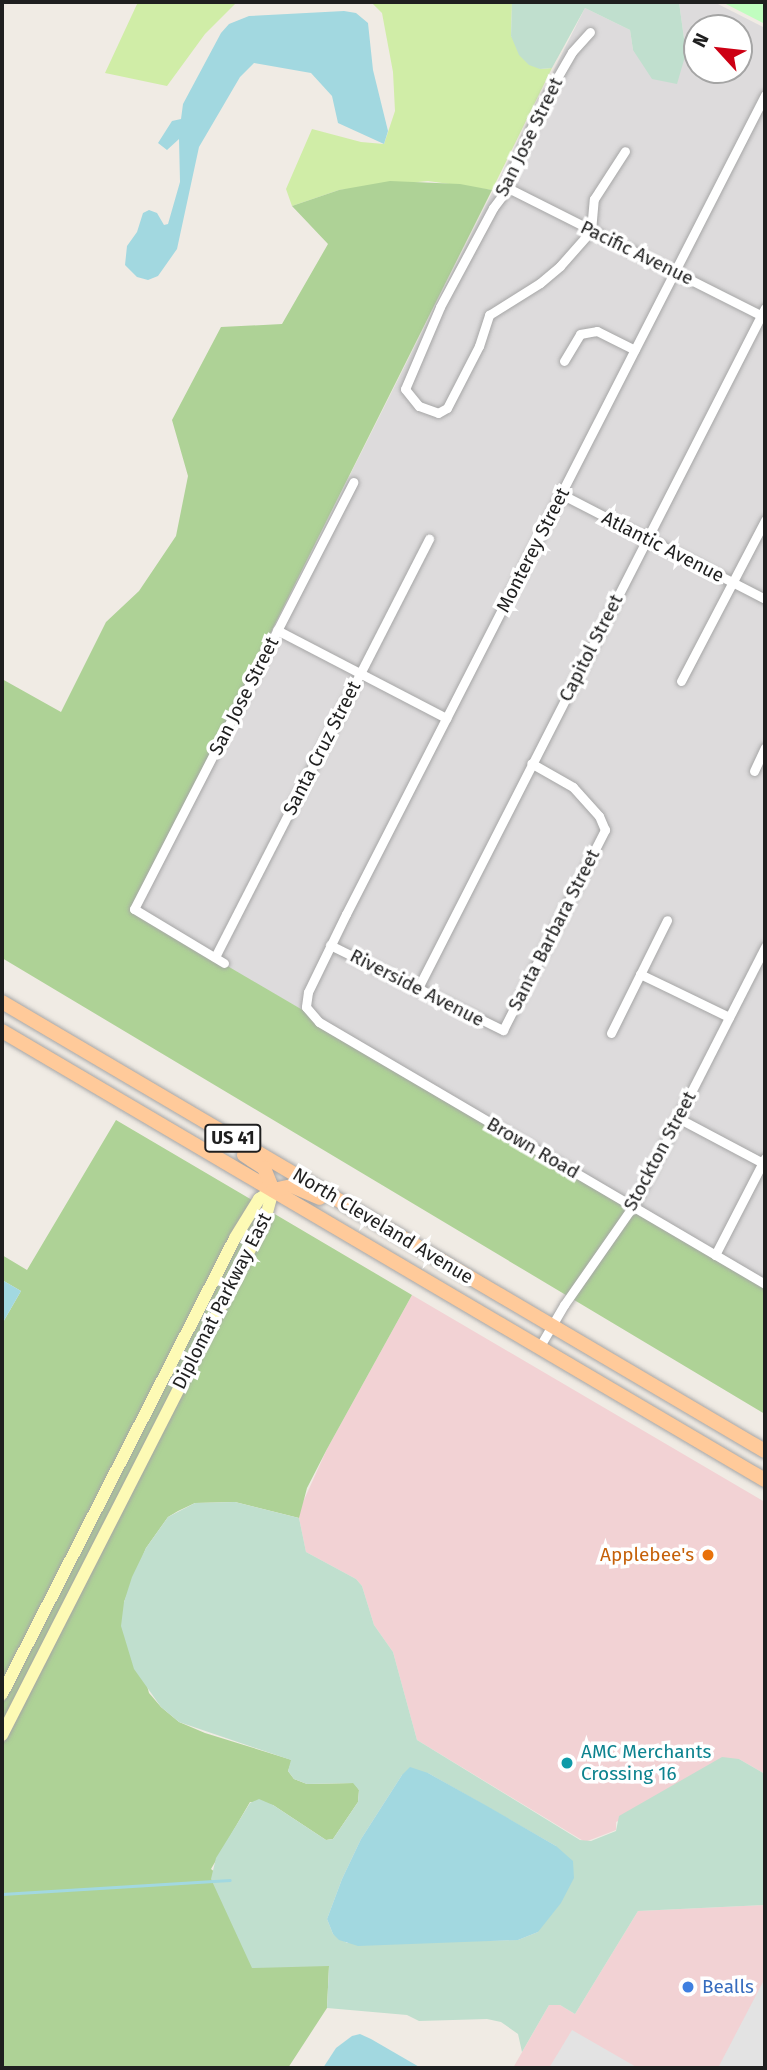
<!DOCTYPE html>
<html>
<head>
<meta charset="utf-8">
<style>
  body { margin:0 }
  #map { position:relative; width:767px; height:2070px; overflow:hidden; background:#f0ebe4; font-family:"Fira Sans",sans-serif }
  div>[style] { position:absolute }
  .residential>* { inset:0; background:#dddbdc }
  .commercial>* { inset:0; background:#f2d2d4 }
  .grass>* { inset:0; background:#d0eda7 }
  .forest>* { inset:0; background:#aed296 }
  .wetland>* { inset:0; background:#c0dfce }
  .park>* { inset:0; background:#c0fdbf }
  .parking>* { inset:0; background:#e3e3e3 }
  .water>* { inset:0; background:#a2d8e0 }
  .stream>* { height:2.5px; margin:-1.25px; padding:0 1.25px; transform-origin:1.25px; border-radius:1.25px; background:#a2d8e0 }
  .roads { filter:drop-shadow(0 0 2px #a6a6a6) drop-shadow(0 0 2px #a6a6a6) }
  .minor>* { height:9px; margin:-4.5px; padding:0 4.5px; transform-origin:4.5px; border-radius:4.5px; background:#fff }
  .secondary>* { height:12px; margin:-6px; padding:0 6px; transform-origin:6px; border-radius:6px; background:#fdfab5 }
  .primary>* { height:14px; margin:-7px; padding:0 7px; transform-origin:7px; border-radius:7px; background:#ffca9a }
  .dots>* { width:19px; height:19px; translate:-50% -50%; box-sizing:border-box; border:4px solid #fff; border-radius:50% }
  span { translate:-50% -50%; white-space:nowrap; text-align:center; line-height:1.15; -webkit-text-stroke:7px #fff; paint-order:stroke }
  .shield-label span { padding:2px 5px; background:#fff; border:2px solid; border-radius:5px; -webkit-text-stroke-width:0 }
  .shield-label { font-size:18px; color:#1f1f1f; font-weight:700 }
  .street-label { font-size:19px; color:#1f1f1f }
  .food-label { font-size:19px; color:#c56008 }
  .right { translate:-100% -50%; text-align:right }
  .culture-label { font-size:19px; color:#0d838f }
  .left { translate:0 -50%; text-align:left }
  .shop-label { font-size:19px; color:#366cbe }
  .frame { position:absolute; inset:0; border:4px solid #1f1f1f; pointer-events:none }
  .north { position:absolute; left:683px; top:14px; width:70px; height:70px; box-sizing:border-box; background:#fff; border:2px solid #a5a5a5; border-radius:50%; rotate:297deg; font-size:19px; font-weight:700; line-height:28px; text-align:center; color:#1f1f1f }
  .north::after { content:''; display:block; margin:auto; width:24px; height:32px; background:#cd0014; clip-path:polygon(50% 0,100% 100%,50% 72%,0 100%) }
</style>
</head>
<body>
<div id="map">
  <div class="residential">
    <div style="clip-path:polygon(evenodd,679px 2px,714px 2px,765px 28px,765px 1281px,131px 910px,585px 8px,630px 30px,633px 50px,686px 53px,679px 2px,697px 28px,739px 28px,739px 70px,697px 70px,697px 28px)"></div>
  </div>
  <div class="commercial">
    <div style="clip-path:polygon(412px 1295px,765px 1502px,765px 1774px,739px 1759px,616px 1822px,616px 1830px,585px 1842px,417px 1740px,393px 1652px,374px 1625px,362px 1586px,356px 1579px,306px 1552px,298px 1513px,327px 1449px)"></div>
    <div style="clip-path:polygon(765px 1905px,765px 2068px,513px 2068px,549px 2005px,560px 2005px,575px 2014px,638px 1911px)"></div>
  </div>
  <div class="grass">
    <div style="clip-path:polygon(138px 2px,310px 2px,235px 4px,205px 34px,167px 86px,105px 73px)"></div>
    <div style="clip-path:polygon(371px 2px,512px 2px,511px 36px,540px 69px,552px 68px,492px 190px,428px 181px,339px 190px,292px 206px,286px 189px,312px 129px,361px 142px,384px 144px,395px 111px,393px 72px,382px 13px)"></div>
  </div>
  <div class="forest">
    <div style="clip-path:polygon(390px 181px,460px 184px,492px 190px,132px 910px,765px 1281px,765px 1414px,2px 958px,2px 679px,61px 712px,106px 622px,139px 591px,176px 536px,188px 476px,172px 420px,221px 327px,282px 324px,328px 244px,292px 206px,339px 190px)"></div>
    <div style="clip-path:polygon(116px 1120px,252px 1200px,230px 1236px,2px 1683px,2px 1324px,21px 1291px,2px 1280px,2px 1255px,27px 1270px)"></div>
    <div style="clip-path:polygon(261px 1205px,264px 1207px,260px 1218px,2px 1724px,2px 1705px,239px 1240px)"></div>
    <div style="clip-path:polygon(273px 1213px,412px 1295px,327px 1449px,307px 1488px,299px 1518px,235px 1502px,195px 1503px,178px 1511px,168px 1517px,146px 1548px,124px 1602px,149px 1693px,161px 1707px,179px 1722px,205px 1733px,292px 1760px,288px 1771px,294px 1779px,307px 1784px,354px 1783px,359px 1790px,358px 1802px,333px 1839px,326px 1840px,273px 1805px,250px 1802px,211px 1869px,329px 1966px,327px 2008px,288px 2068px,2px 2068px,2px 1746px)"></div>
  </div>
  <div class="wetland">
    <div style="clip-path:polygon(512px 2px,679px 2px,686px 53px,677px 84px,652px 79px,633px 50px,630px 30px,585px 8px,552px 68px,540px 69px,529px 65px,519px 55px,511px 36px)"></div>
    <div style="clip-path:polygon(evenodd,235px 1502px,299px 1518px,306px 1552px,356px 1579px,362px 1586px,374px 1625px,393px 1652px,417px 1740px,580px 1840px,591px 1841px,616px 1831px,619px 1816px,722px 1757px,739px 1759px,765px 1774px,765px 1905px,638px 1911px,575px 2014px,560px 2005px,549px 2005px,522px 2052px,518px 2034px,501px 2022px,487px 2019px,419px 2021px,407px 2015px,327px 2008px,329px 1966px,252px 1968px,211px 1879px,216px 1858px,250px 1803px,259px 1799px,273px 1805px,326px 1840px,333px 1839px,358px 1802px,359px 1790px,353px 1783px,307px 1784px,294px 1779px,288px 1771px,291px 1760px,179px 1722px,161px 1707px,134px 1669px,121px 1626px,124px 1602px,132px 1577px,146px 1548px,168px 1517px,195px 1503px,235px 1502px,428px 1773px,556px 1846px,538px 1932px,518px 1940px,347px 1943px,333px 1934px,327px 1919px,342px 1879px,361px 1839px,402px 1775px,428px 1773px)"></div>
  </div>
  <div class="park">
    <div style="clip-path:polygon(722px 2px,765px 2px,765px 24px)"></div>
  </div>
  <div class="parking">
    <div style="clip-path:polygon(765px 1978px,765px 2068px,718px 2068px)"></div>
    <div style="clip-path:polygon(572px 2030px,638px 2068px,549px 2068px)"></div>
  </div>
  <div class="water">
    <div style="clip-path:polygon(344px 11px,356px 13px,368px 23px,373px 70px,388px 131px,384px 144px,338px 123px,332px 96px,311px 73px,254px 63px,240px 77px,199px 147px,177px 249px,158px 276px,148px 280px,137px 277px,125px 265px,127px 246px,137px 232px,143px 213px,149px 210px,157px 213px,164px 225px,168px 224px,180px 182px,179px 139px,167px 150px,158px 143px,172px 121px,181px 119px,183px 104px,221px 33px,229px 24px,249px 16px)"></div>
    <div style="clip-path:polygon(2px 1280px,21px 1291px,2px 1324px)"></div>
    <div style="clip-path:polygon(410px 1767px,428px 1773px,487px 1806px,556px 1846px,573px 1861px,574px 1878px,561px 1903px,538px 1932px,518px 1940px,358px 1946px,339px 1940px,333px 1934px,327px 1919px,342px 1879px,361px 1839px,402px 1775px)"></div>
    <div style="clip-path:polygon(360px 2034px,371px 2039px,421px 2068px,323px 2068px,336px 2048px,352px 2036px)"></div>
  </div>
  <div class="stream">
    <div style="left:2px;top:1894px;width:228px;rotate:-3.5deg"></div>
  </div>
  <div class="roads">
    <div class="minor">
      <div style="left:590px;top:32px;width:27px;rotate:132deg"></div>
      <div style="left:572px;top:52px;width:58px;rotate:120.1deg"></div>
      <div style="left:543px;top:102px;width:76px;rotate:114.2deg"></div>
      <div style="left:512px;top:171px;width:17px;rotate:103deg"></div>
      <div style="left:508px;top:188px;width:25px;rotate:127deg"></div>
      <div style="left:493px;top:208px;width:112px;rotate:118.2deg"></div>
      <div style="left:440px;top:307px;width:89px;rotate:113.1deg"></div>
      <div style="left:405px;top:389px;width:22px;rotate:51deg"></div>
      <div style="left:419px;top:406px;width:20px;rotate:20deg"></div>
      <div style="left:438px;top:413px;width:10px;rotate:-29deg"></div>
      <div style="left:447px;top:408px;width:70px;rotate:-62.7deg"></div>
      <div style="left:479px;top:346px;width:33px;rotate:-72deg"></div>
      <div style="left:489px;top:315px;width:60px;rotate:-32.1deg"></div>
      <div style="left:540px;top:283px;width:26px;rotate:-40deg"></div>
      <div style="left:560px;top:266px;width:47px;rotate:-48.5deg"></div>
      <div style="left:591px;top:231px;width:32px;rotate:-85deg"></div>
      <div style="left:594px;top:199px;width:57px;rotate:-57.1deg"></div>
      <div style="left:765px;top:95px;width:920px;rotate:117.09deg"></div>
      <div style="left:346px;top:914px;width:87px;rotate:116deg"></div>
      <div style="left:308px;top:992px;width:15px;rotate:98deg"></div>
      <div style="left:306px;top:1007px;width:20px;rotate:49deg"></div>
      <div style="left:319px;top:1022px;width:517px;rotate:30.43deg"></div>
      <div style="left:508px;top:188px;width:288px;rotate:26.7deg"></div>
      <div style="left:564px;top:361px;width:31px;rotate:-59deg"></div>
      <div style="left:580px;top:334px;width:17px;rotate:-10deg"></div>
      <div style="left:597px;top:331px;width:42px;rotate:26.6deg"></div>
      <div style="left:561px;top:494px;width:229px;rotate:27.2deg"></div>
      <div style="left:277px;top:630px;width:191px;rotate:27.5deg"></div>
      <div style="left:681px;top:681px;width:182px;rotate:-62.4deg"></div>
      <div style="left:754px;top:771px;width:26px;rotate:-65deg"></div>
      <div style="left:330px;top:945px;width:193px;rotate:26.2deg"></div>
      <div style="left:503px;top:1030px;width:225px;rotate:-63deg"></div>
      <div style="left:605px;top:830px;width:15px;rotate:-113deg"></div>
      <div style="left:599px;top:816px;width:39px;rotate:-132deg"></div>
      <div style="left:573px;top:787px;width:48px;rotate:-150.3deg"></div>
      <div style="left:215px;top:957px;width:470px;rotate:-62.9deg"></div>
      <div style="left:224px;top:963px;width:105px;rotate:-149deg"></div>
      <div style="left:134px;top:909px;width:480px;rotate:-62.8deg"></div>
      <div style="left:640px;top:974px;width:99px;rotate:25.8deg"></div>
      <div style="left:418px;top:988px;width:763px;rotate:-62.97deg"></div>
      <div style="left:611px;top:1033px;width:126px;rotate:-63.6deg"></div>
      <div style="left:678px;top:1118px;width:96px;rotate:27.9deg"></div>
      <div style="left:715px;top:1255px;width:109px;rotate:-62.7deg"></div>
      <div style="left:540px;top:1346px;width:48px;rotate:-59.7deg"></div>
      <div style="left:564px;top:1305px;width:121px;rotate:-55.1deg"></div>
      <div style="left:633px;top:1206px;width:291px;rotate:-63deg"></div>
    </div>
    <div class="secondary">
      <div style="left:2px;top:1694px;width:512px;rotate:-62.93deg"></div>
      <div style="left:235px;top:1238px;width:46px;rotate:-58.4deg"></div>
      <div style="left:259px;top:1199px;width:17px;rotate:-33deg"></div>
      <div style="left:2px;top:1735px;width:578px;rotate:-62.95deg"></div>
      <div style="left:265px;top:1220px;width:31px;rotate:-75deg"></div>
    </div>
    <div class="primary">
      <div style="left:2px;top:1002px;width:885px;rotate:30.48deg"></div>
      <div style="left:2px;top:1031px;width:885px;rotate:30.48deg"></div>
      <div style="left:244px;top:1155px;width:24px;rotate:33deg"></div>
      <div style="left:264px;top:1168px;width:24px;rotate:68deg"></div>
      <div style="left:273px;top:1190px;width:19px;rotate:-12deg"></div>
      <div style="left:292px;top:1186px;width:30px;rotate:23deg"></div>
    </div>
  </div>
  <div class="dots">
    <div style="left:708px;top:1555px;background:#e8710a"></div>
    <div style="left:567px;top:1763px;background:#0f9aa8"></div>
    <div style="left:688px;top:1987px;background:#3f7fe0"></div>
  </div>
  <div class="shield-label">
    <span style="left:233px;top:1138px">US 41</span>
  </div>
  <div class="street-label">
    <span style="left:529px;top:137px;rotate:-64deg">San Jose Street</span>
    <span style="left:637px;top:253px;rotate:26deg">Pacific Avenue</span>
    <span style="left:663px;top:547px;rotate:27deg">Atlantic Avenue</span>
    <span style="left:533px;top:550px;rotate:-63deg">Monterey Street</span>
    <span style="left:591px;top:648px;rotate:-63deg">Capitol Street</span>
    <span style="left:244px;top:696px;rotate:-63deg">San Jose Street</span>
    <span style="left:322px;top:748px;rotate:-63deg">Santa Cruz Street</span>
    <span style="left:554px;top:930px;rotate:-63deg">Santa Barbara Street</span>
    <span style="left:417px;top:988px;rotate:27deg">Riverside Avenue</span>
    <span style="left:533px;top:1148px;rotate:30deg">Brown Road</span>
    <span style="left:660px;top:1151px;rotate:-62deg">Stockton Street</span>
    <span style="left:383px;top:1226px;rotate:31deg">North Cleveland Avenue</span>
    <span style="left:222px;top:1301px;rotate:-63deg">Diplomat Parkway East</span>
  </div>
  <div class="food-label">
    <span class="right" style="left:694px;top:1555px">Applebee's</span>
  </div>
  <div class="culture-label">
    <span class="left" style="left:581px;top:1763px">AMC Merchants<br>Crossing 16</span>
  </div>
  <div class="shop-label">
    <span class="left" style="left:702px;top:1987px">Bealls</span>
  </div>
  <div class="frame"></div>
  <div class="north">N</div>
</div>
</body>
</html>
